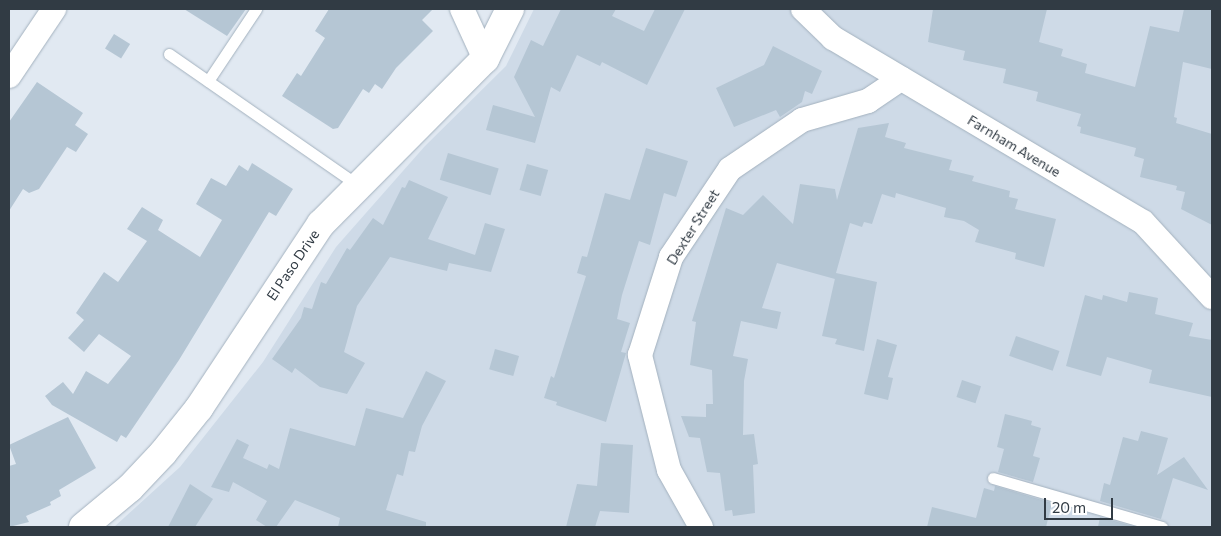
<!DOCTYPE html>
<html>
<head>
<meta charset="utf-8">
<style>
  body { margin:0 }
  #map { position:relative; width:1221px; height:536px; overflow:hidden; background:#e1e9f2; font-family:Commissioner,sans-serif }
  div>[style] { position:absolute }
  .residential>* { inset:0; background:#cedae7 }
  .building>* { inset:0; background:#b5c6d4; transform-origin:0 0 }
  .roads { filter:drop-shadow(0 0 1px #a3b1be) drop-shadow(0 0 1px #a3b1be) }
  .service>* { height:11px; margin:-5.5px; padding:0 5.5px; transform-origin:5.5px; border-radius:5.5px; background:#fff }
  .minor>* { height:24px; margin:-12px; padding:0 12px; transform-origin:12px; border-radius:12px; background:#fff }
  .tertiary>* { height:28px; margin:-14px; padding:0 14px; transform-origin:14px; border-radius:14px; background:#fff }
  span { translate:-50% -50%; white-space:nowrap; text-align:center; line-height:1.15; -webkit-text-stroke:5px #fff; paint-order:stroke }
  .street-label { font-size:14px; color:#313b44 }
  .frame { position:absolute; inset:0; border:10px solid #313b44; pointer-events:none }
  .scale { position:absolute; left:1044px; top:498px; width:69px; height:22px; box-sizing:border-box; border:2px solid #313b44; border-top:0; padding-left:6px; font-size:15px; line-height:18px; white-space:nowrap; color:#313b44; -webkit-text-stroke:4px #fff; paint-order:stroke }
</style>
</head>
<body>
<div id="map">
  <div class="residential">
    <div style="clip-path:polygon(534px 9px,1212px 9px,1212px 527px,114px 527px,180px 467px,263px 362px,336px 247px,425px 146px,506px 66px)"></div>
  </div>
  <div class="building">
    <div style="clip-path:polygon(184px 9px,246px 9px,227px 36px)"></div>
    <div style="clip-path:polygon(329px 9px,433px 9px,422px 20px,433px 31px,396px 68px,382px 89px,375px 84px,369px 93px,363px 89px,338px 128px,333px 129px,282px 96px,297px 73px,301px 76px,325px 38px,315px 31px)"></div>
    <div style="clip-path:polygon(561px 9px,616px 9px,612px 16px,644px 31px,655px 9px,685px 9px,647px 85px,602px 62px,600px 66px,577px 55px,560px 92px,551px 87px,535px 143px,486px 130px,493px 105px,535px 117px,514px 77px,531px 40px,543px 46px)"></div>
    <div style="clip-path:polygon(933px 9px,1047px 9px,1039px 42px,1063px 49px,1061px 56px,1087px 64px,1085px 73px,1135px 87px,1150px 26px,1179px 32px,1184px 9px,1212px 9px,1212px 69px,1183px 62px,1174px 117px,1177px 118px,1176px 123px,1212px 134px,1212px 225px,1181px 209px,1185px 192px,1176px 190px,1177px 186px,1140px 177px,1144px 159px,1134px 156px,1136px 148px,1080px 133px,1081px 127px,1077px 126px,1081px 114px,1036px 101px,1038px 92px,1003px 83px,1006px 69px,963px 60px,965px 51px,928px 42px)"></div>
    <div style="left:114px;top:34px;width:19px;height:17px;rotate:32deg"></div>
    <div style="clip-path:polygon(773px 46px,822px 71px,812px 94px,805px 91px,802px 102px,780px 117px,776px 110px,734px 127px,716px 88px,764px 65px)"></div>
    <div style="clip-path:polygon(37px 82px,83px 113px,75px 125px,88px 134px,76px 152px,67px 147px,39px 189px,29px 193px,23px 189px,9px 211px,9px 122px)"></div>
    <div style="clip-path:polygon(889px 123px,885px 137px,906px 143px,904px 148px,952px 160px,949px 170px,974px 176px,972px 181px,1010px 191px,1009px 197px,1018px 199px,1015px 209px,1056px 219px,1044px 267px,1015px 259px,1016px 253px,975px 242px,979px 230px,964px 221px,944px 217px,946px 208px,896px 193px,895px 198px,882px 194px,872px 224px,864px 222px,862px 227px,850px 223px,836px 273px,877px 282px,864px 351px,835px 344px,837px 339px,822px 336px,836px 274px,835px 279px,777px 263px,762px 308px,781px 312px,777px 329px,741px 321px,733px 356px,748px 359px,744px 381px,743px 435px,754px 434px,758px 464px,753px 465px,755px 513px,733px 516px,732px 510px,725px 511px,720px 473px,707px 472px,700px 438px,689px 437px,681px 416px,706px 417px,706px 404px,713px 404px,712px 370px,690px 365px,696px 322px,692px 321px,726px 208px,743px 215px,763px 195px,793px 224px,800px 184px,835px 189px,837px 200px,858px 128px)"></div>
    <div style="clip-path:polygon(646px 148px,688px 161px,676px 197px,664px 193px,650px 245px,639px 241px,622px 295px,617px 319px,630px 323px,621px 352px,626px 353px,606px 422px,556px 405px,557px 402px,544px 398px,551px 376px,554px 378px,586px 276px,577px 273px,582px 256px,587px 257px,605px 193px,630px 200px)"></div>
    <div style="left:448px;top:153px;width:53px;height:28px;rotate:17deg"></div>
    <div style="clip-path:polygon(252px 163px,293px 189px,276px 216px,269px 212px,179px 360px,126px 438px,121px 435px,117px 442px,52px 405px,45px 396px,63px 382px,73px 394px,86px 371px,108px 384px,131px 356px,99px 334px,84px 352px,68px 338px,84px 320px,76px 313px,104px 272px,118px 282px,147px 241px,127px 229px,142px 207px,163px 220px,158px 230px,200px 257px,222px 220px,196px 204px,211px 178px,226px 186px,239px 165px,248px 171px)"></div>
    <div style="left:527px;top:164px;width:22px;height:27px;rotate:16deg"></div>
    <div style="clip-path:polygon(409px 180px,448px 197px,428px 239px,475px 255px,485px 223px,505px 229px,491px 272px,449px 263px,447px 271px,390px 257px,357px 306px,344px 352px,365px 363px,347px 394px,320px 387px,295px 368px,292px 373px,272px 359px,301px 318px,304px 307px,312px 309px,321px 282px,326px 284px,347px 248px,350px 250px,373px 218px,383px 225px,402px 187px,405px 188px)"></div>
    <div style="clip-path:polygon(1129px 292px,1158px 298px,1155px 314px,1193px 323px,1189px 336px,1212px 340px,1212px 397px,1149px 383px,1152px 370px,1107px 357px,1101px 376px,1066px 366px,1085px 295px,1102px 300px,1103px 295px,1127px 302px)"></div>
    <div style="left:1016px;top:336px;width:46px;height:21px;rotate:19deg"></div>
    <div style="clip-path:polygon(877px 339px,897px 345px,888px 377px,893px 378px,888px 400px,864px 394px)"></div>
    <div style="left:495px;top:349px;width:25px;height:21px;rotate:16deg"></div>
    <div style="clip-path:polygon(426px 371px,446px 381px,422px 426px,415px 452px,409px 451px,403px 476px,397px 474px,386px 510px,426px 522px,426px 527px,338px 527px,340px 518px,295px 500px,276px 527px,267px 527px,256px 520px,267px 501px,233px 482px,229px 492px,211px 487px,237px 439px,249px 445px,243px 458px,267px 469px,269px 464px,279px 469px,290px 428px,355px 446px,366px 408px,403px 418px)"></div>
    <div style="left:962px;top:380px;width:20px;height:18px;rotate:18deg"></div>
    <div style="clip-path:polygon(1005px 414px,1032px 421px,1031px 425px,1041px 428px,1033px 456px,1040px 458px,1033px 482px,998px 472px,1004px 449px,997px 447px)"></div>
    <div style="clip-path:polygon(68px 417px,96px 468px,59px 490px,61px 496px,50px 502px,51px 505px,26px 516px,29px 522px,9px 527px,9px 466px,16px 464px,9px 445px)"></div>
    <div style="clip-path:polygon(1141px 431px,1168px 438px,1157px 475px,1184px 457px,1208px 490px,1173px 478px,1161px 519px,1100px 501px,1104px 483px,1110px 485px,1123px 437px,1138px 441px)"></div>
    <div style="clip-path:polygon(601px 443px,633px 445px,629px 513px,600px 511px,595px 527px,566px 527px,577px 484px,597px 486px)"></div>
    <div style="clip-path:polygon(190px 484px,213px 499px,195px 527px,168px 527px)"></div>
    <div style="clip-path:polygon(995px 486px,1052px 503px,1046px 527px,927px 527px,932px 507px,976px 518px,984px 488px,994px 491px)"></div>
    <div style="clip-path:polygon(1100px 517px,1136px 527px,1098px 527px)"></div>
  </div>
  <div class="roads">
    <div class="service">
      <div style="left:169px;top:54px;width:231px;rotate:34.8deg"></div>
      <div style="left:208px;top:81px;width:87px;rotate:-56.3deg"></div>
      <div style="left:993px;top:478px;width:176px;rotate:16.2deg"></div>
    </div>
    <div class="minor">
      <div style="left:462px;top:9px;width:55px;rotate:65.3deg"></div>
      <div style="left:803px;top:9px;width:42px;rotate:44deg"></div>
      <div style="left:833px;top:38px;width:360px;rotate:30.7deg"></div>
      <div style="left:1143px;top:222px;width:102px;rotate:47.4deg"></div>
      <div style="left:9px;top:76px;width:81px;rotate:-56.1deg"></div>
      <div style="left:701px;top:527px;width:65px;rotate:-119.3deg"></div>
      <div style="left:669px;top:470px;width:119px;rotate:-104.2deg"></div>
      <div style="left:640px;top:355px;width:103px;rotate:-72.4deg"></div>
      <div style="left:671px;top:257px;width:106px;rotate:-56.2deg"></div>
      <div style="left:730px;top:169px;width:87px;rotate:-34.2deg"></div>
      <div style="left:802px;top:120px;width:69px;rotate:-16.1deg"></div>
      <div style="left:868px;top:101px;width:40px;rotate:-34deg"></div>
    </div>
    <div class="tertiary">
      <div style="left:83px;top:527px;width:61px;rotate:-39.7deg"></div>
      <div style="left:130px;top:488px;width:48px;rotate:-46.7deg"></div>
      <div style="left:163px;top:453px;width:58px;rotate:-51.3deg"></div>
      <div style="left:199px;top:408px;width:221px;rotate:-56.5deg"></div>
      <div style="left:321px;top:224px;width:233px;rotate:-45.2deg"></div>
      <div style="left:485px;top:59px;width:56px;rotate:-63.4deg"></div>
    </div>
  </div>
  <div class="street-label">
    <span style="left:1014px;top:146px;rotate:31deg">Farnham Avenue</span>
    <span style="left:693px;top:227px;rotate:-58deg">Dexter Street</span>
    <span style="left:293px;top:265px;rotate:-56deg">El Paso Drive</span>
  </div>
  <div class="frame"></div>
  <div class="scale">20 m</div>
</div>
</body>
</html>
